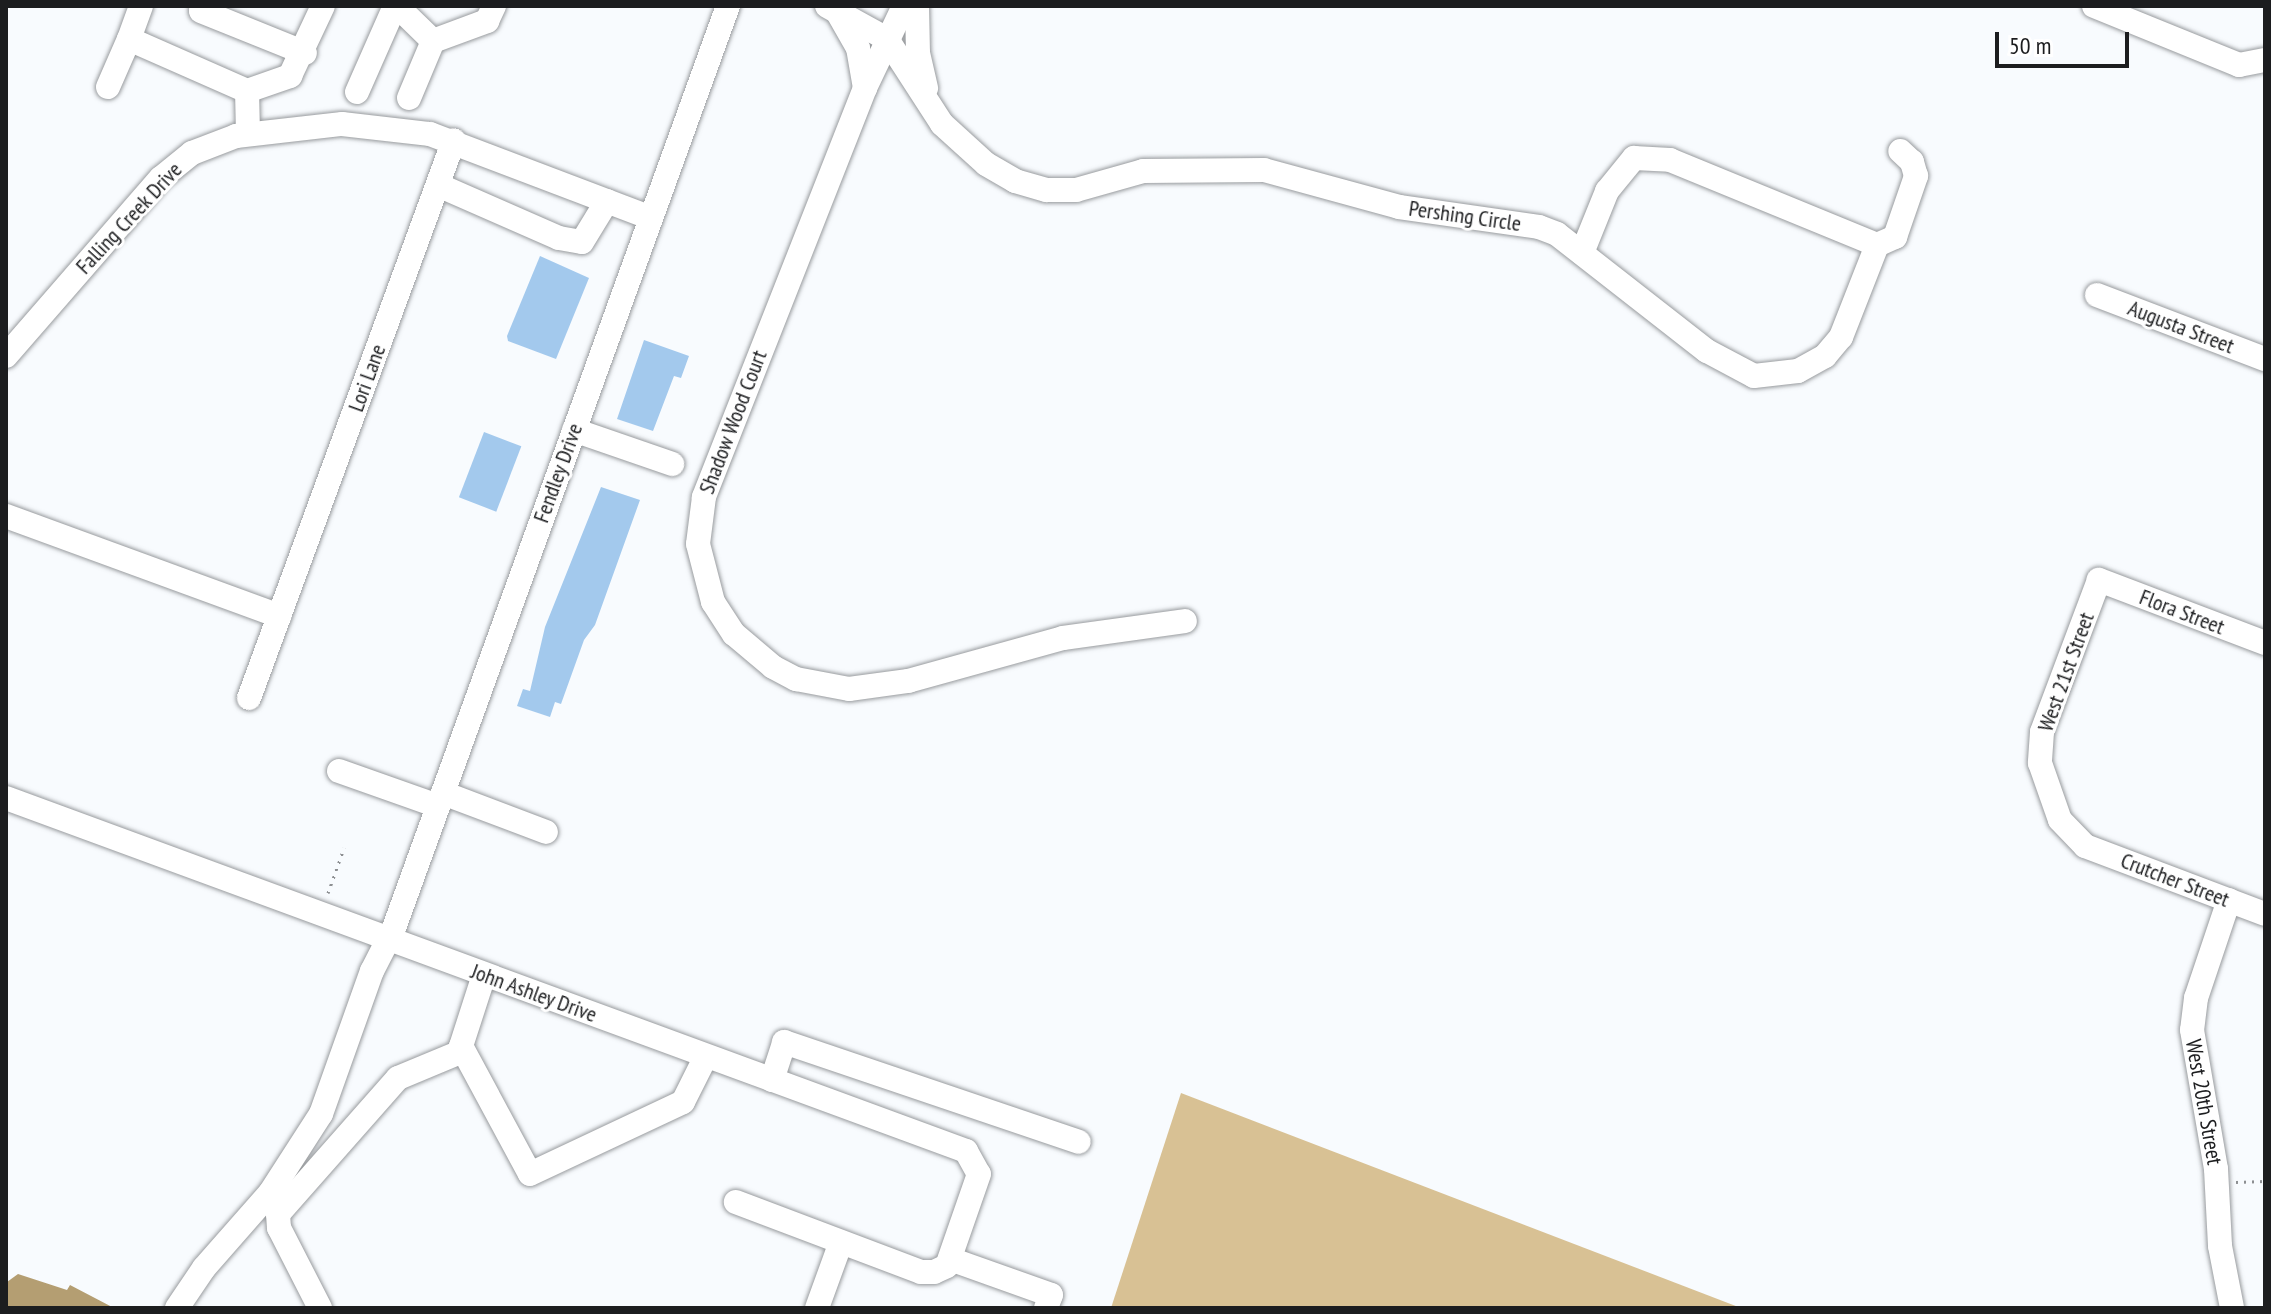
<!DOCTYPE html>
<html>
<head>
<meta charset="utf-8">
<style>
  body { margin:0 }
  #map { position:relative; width:2271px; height:1314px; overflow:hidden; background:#f8fbfe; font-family:"PT Sans Narrow",sans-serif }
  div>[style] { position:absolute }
  .forest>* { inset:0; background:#d8c194 }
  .water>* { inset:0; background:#b49e72 }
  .building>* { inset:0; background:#a3c9ed; transform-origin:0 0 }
  .path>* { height:3px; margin-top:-1.5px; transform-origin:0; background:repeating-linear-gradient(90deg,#8d8f92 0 2px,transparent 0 8px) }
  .roads { filter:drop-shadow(0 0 2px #989b9e) drop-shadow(0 0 2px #989b9e) }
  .minor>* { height:24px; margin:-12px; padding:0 12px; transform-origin:12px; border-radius:12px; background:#fff }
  span { translate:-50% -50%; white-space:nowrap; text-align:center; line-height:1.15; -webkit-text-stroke:6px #fff; paint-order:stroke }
  .street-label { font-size:22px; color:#1c1d1f }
  .frame { position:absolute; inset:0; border:8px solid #1c1d1f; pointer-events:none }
  .scale { position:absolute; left:1995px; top:32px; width:134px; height:36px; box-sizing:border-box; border:4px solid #1c1d1f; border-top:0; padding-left:10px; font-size:24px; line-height:28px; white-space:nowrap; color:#1c1d1f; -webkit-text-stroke:6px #fff; paint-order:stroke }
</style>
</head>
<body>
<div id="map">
  <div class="forest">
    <div style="clip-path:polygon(1181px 1093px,1741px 1308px,1111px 1308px)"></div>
  </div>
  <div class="water">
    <div style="clip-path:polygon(18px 1274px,67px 1290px,70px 1285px,114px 1308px,6px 1308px,7px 1282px)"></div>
  </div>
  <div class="building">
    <div style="clip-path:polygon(540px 256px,589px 278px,556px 359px,508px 341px,507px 336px)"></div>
    <div style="clip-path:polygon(644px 340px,689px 356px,681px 378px,674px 376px,653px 431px,617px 419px)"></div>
    <div style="left:484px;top:432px;width:40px;height:70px;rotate:21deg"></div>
    <div style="clip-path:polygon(601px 487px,640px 500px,595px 625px,584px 640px,561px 704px,555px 702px,550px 717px,517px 706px,523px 689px,530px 691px,545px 627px)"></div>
  </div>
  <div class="path">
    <div style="left:328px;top:893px;width:48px;rotate:-70.4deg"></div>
    <div style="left:2236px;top:1182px;width:29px;rotate:-2deg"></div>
  </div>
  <div class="roads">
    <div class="minor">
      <div style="left:203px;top:6px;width:5px;rotate:112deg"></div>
      <div style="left:201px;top:11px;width:112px;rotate:22deg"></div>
      <div style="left:397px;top:6px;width:50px;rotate:44.2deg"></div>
      <div style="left:433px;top:41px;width:58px;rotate:-20.3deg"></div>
      <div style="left:487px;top:21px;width:17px;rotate:-65deg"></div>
      <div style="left:827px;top:6px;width:68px;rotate:28.8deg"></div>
      <div style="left:887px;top:39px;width:101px;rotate:57.1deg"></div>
      <div style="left:942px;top:124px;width:59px;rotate:42.3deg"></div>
      <div style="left:986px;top:164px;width:34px;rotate:30deg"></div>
      <div style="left:1015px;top:181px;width:33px;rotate:16deg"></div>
      <div style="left:1047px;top:190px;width:29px"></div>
      <div style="left:1076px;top:190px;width:70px;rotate:-15.8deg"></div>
      <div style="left:1143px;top:171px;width:121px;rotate:-0.5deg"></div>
      <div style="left:1264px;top:170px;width:140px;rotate:15.3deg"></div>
      <div style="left:1399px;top:207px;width:141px;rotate:8.1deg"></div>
      <div style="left:1539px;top:227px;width:19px;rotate:21deg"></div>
      <div style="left:1557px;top:234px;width:190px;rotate:38deg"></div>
      <div style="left:1707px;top:351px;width:53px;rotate:28deg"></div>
      <div style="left:1754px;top:376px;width:44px;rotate:-6.5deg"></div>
      <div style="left:1798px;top:371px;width:31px;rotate:-29deg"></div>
      <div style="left:1825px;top:356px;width:25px;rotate:-50deg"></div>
      <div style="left:1841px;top:337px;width:99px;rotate:-68.6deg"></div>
      <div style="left:1877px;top:245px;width:20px;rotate:-24deg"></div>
      <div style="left:1895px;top:237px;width:65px;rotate:-71deg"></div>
      <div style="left:1916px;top:176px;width:15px;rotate:-106deg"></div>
      <div style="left:1912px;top:162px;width:16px;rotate:-137deg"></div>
      <div style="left:904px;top:6px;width:91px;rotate:115.4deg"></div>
      <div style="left:865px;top:88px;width:440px;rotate:111.5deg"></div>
      <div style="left:704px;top:497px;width:47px;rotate:97.3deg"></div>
      <div style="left:698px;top:544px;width:60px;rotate:75.5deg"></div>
      <div style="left:713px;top:602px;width:38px;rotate:57deg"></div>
      <div style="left:734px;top:634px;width:51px;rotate:40.2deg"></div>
      <div style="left:773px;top:667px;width:26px;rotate:28deg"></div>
      <div style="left:796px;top:679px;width:54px;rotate:10.7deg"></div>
      <div style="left:849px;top:689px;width:60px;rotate:-7.7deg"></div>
      <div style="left:908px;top:681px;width:161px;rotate:-15.5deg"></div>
      <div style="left:1063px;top:638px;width:123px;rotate:-7.9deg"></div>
      <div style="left:917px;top:6px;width:47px;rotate:88.8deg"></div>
      <div style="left:918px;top:53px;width:36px;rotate:77deg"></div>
      <div style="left:2094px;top:6px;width:157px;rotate:22.1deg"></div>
      <div style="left:2239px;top:65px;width:26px;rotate:-11deg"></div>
      <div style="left:838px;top:13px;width:40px;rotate:60.3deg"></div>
      <div style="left:858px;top:48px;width:41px;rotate:80.1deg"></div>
      <div style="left:129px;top:39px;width:35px;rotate:-70deg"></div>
      <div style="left:108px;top:87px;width:52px;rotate:-66.4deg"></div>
      <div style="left:129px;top:39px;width:129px;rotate:23.8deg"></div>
      <div style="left:357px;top:92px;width:94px;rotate:-66.2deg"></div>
      <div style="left:409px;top:98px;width:62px;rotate:-67.2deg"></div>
      <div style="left:248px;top:134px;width:43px;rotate:-91.3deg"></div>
      <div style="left:247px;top:91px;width:46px;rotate:-19.2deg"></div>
      <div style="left:290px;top:76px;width:77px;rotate:-64.8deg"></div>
      <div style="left:438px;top:185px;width:132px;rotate:23.7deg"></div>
      <div style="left:559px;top:238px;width:23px;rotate:10deg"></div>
      <div style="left:582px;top:242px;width:48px;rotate:-58.6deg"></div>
      <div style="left:1582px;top:253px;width:67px;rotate:-68deg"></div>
      <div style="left:1607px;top:191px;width:43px;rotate:-50.7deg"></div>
      <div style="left:1634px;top:158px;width:36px;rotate:3deg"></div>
      <div style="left:1670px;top:160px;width:224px;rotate:22.3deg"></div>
      <div style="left:2097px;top:295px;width:180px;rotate:20.9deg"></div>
      <div style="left:6px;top:356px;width:236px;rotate:-49deg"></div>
      <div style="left:161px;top:178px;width:40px;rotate:-39deg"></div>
      <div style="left:192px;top:153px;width:47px;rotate:-21.1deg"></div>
      <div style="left:236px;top:136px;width:107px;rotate:-6.5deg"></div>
      <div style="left:342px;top:124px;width:89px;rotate:6.5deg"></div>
      <div style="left:430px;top:134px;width:236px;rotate:20.8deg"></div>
      <div style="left:574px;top:430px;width:104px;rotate:19.1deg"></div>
      <div style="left:6px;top:516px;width:291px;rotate:20.1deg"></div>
      <div style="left:2265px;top:643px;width:178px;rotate:-159.2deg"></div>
      <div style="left:2099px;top:580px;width:162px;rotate:110.6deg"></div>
      <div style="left:2042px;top:732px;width:31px;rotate:94deg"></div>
      <div style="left:2040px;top:763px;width:60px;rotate:70.7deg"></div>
      <div style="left:2060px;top:820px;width:36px;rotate:46deg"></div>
      <div style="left:2085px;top:846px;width:192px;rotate:20.7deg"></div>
      <div style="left:249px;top:698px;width:594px;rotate:-69.83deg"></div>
      <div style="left:339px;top:771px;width:105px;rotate:19.5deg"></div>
      <div style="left:443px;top:793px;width:110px;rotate:20.7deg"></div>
      <div style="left:6px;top:798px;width:1023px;rotate:20.19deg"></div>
      <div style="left:966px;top:1151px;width:26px;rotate:61deg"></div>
      <div style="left:979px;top:1174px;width:97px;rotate:109.2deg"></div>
      <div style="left:947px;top:1266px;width:14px;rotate:155deg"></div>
      <div style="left:934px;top:1272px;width:13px;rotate:180deg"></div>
      <div style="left:921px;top:1272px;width:198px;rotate:-159.3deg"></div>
      <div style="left:2229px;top:900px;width:103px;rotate:108.6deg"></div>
      <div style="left:2196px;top:998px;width:32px;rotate:97deg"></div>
      <div style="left:2192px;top:1030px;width:141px;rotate:80.2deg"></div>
      <div style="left:2216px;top:1169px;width:77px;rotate:87deg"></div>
      <div style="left:2220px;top:1246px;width:63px;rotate:79deg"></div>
      <div style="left:484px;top:975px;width:75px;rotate:107.9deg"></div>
      <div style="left:461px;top:1046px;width:145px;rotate:61.7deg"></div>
      <div style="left:530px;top:1174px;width:169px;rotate:-25.2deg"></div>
      <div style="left:683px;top:1102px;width:51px;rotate:-63.4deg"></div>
      <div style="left:772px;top:1080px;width:40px;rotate:-72deg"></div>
      <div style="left:784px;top:1042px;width:311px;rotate:18.7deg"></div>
      <div style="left:950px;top:1259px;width:107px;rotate:19.6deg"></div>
      <div style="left:1051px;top:1295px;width:14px;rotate:111deg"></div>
      <div style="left:177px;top:1308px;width:48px;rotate:-56deg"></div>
      <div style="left:204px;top:1268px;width:100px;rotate:-48.7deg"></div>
      <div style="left:270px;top:1193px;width:94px;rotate:-57.2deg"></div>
      <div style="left:321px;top:1114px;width:152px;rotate:-70.4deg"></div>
      <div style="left:372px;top:971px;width:48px;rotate:-62.9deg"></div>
      <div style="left:394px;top:928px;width:981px;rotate:-70.09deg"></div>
      <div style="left:320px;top:1308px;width:90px;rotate:-117.1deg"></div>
      <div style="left:279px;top:1228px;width:14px;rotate:-94deg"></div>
      <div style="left:278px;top:1214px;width:181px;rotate:-48.6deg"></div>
      <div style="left:398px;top:1078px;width:70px;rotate:-22.6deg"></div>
      <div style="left:817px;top:1308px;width:70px;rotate:-70deg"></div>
    </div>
  </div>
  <div class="street-label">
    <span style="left:1465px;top:216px;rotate:8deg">Pershing Circle</span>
    <span style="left:129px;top:218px;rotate:-47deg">Falling Creek Drive</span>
    <span style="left:2181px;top:327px;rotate:21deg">Augusta Street</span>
    <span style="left:367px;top:378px;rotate:-70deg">Lori Lane</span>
    <span style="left:733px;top:422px;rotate:-69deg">Shadow Wood Court</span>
    <span style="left:558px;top:473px;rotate:-70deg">Fendley Drive</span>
    <span style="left:2182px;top:612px;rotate:21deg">Flora Street</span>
    <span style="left:2066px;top:672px;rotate:-70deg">West 21st Street</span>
    <span style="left:2175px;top:880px;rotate:21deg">Crutcher Street</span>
    <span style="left:534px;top:993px;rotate:20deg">John Ashley Drive</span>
    <span style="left:2204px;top:1102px;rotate:80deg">West 20th Street</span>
  </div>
  <div class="frame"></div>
  <div class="scale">50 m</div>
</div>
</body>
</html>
